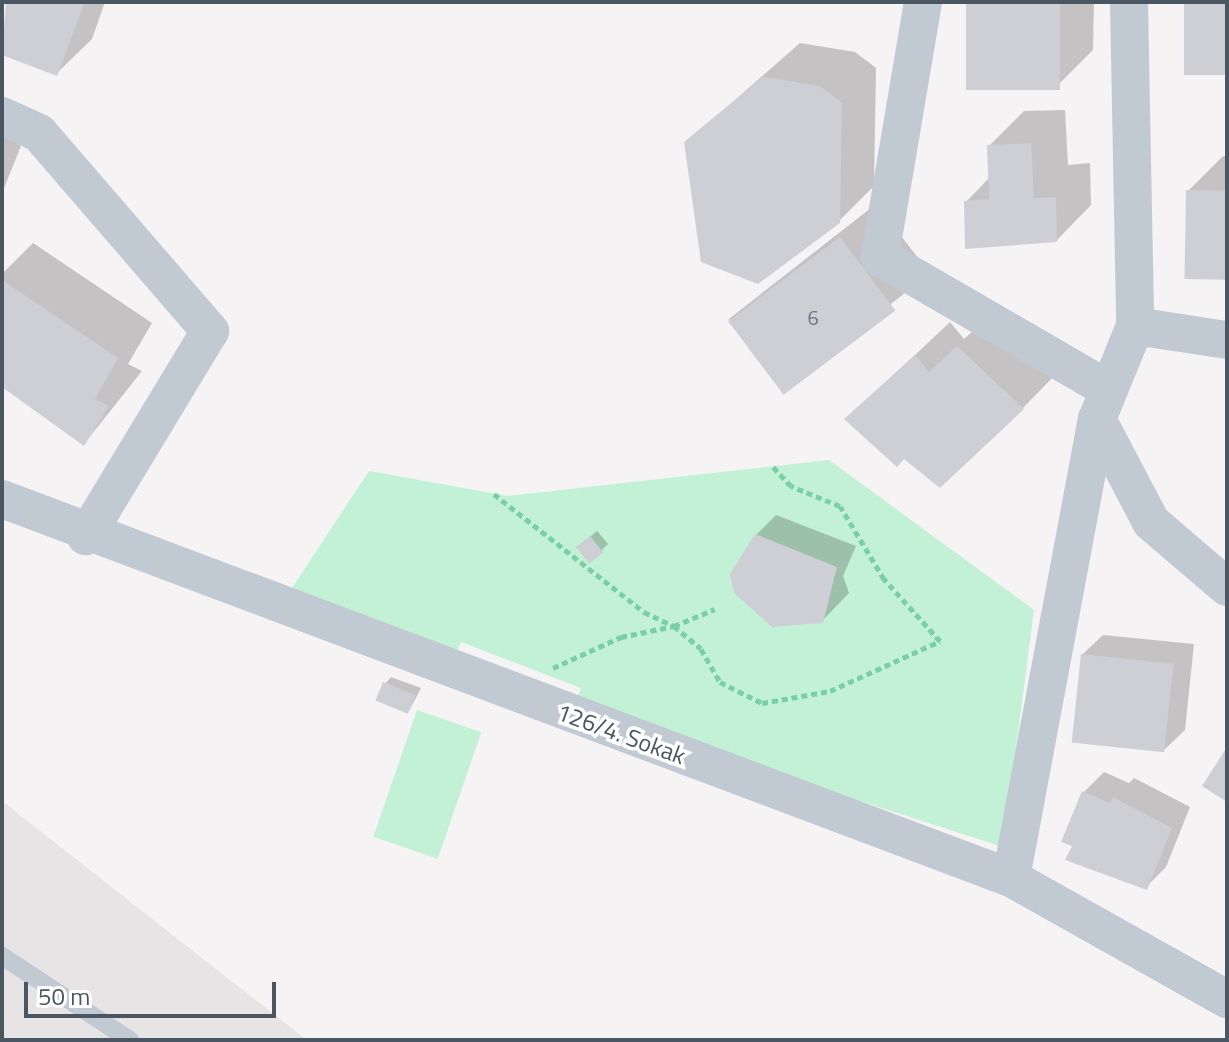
<!DOCTYPE html>
<html>
<head>
<meta charset="utf-8">
<style>
  body { margin:0 }
  #map { position:relative; width:1229px; height:1042px; overflow:hidden; background:#f5f3f3; font-family:"Titillium Web",sans-serif }
  div>[style] { position:absolute }
  .education>* { inset:0; background:#e6e4e5 }
  .green>* { inset:0; background:#c3f1d5; transform-origin:0 0 }
  .shadow>* { inset:0; background:#0003; transform-origin:0 0 }
  .building>* { inset:0; background:#cdcfd5; transform-origin:0 0 }
  .path>* { height:5px; margin-top:-2.5px; transform-origin:0; background:repeating-linear-gradient(90deg,#7ad0a6 0 6px,transparent 0 10px) }
  .service>* { height:18px; margin:-9px; padding:0 9px; transform-origin:9px; border-radius:9px; background:#c1cad2 }
  .minor>* { height:38px; margin:-19px; padding:0 19px; transform-origin:19px; border-radius:19px; background:#c1cad2 }
  span { translate:-50% -50%; white-space:nowrap; text-align:center; line-height:1.15; -webkit-text-stroke:7px #fff; paint-order:stroke }
  .number-label { font-size:20px; color:#6b747e }
  .number-label span { -webkit-text-stroke-width:0 }
  .street-label { font-size:24px; color:#4a5661 }
  .frame { position:absolute; inset:0; border:4px solid #4a5661; pointer-events:none }
  .scale { position:absolute; left:24px; top:982px; width:252px; height:36px; box-sizing:border-box; border:4px solid #4a5661; border-top:0; padding-left:10px; font-size:24px; line-height:28px; white-space:nowrap; color:#4a5661; -webkit-text-stroke:6px #fff; paint-order:stroke }
</style>
</head>
<body>
<div id="map">
  <div class="education">
    <div style="clip-path:polygon(2px 801px,226px 977px,307px 1040px,2px 1040px)"></div>
  </div>
  <div class="green">
    <div style="clip-path:polygon(829px 460px,1034px 610px,1003px 847px,574px 709px,581px 688px,461px 642px,452px 662px,290px 591px,369px 471px,508px 496px)"></div>
    <div style="left:417px;top:710px;width:68px;height:134px;rotate:19deg"></div>
  </div>
  <div class="shadow">
    <div style="clip-path:polygon(8px 2px,105px 2px,92px 39px,57px 73px,2px 52px)"></div>
    <div style="clip-path:polygon(968px 2px,1094px 2px,1093px 50px,1058px 85px)"></div>
    <div style="clip-path:polygon(800px 43px,855px 52px,876px 68px,874px 186px,839px 221px,686px 143px)"></div>
    <div style="clip-path:polygon(1065px 110px,1068px 165px,1090px 163px,1091px 205px,1057px 240px,966px 202px,990px 177px,989px 146px,1024px 111px)"></div>
    <div style="clip-path:polygon(2px 135px,21px 146px,2px 193px)"></div>
    <div style="clip-path:polygon(1223px 156px,1227px 156px,1227px 277px,1188px 191px)"></div>
    <div style="left:876px;top:204px;width:88px;height:187px;rotate:52deg"></div>
    <div style="clip-path:polygon(33px 243px,152px 323px,128px 364px,142px 371px,84px 444px,2px 385px,2px 274px)"></div>
    <div style="clip-path:polygon(993px 313px,1057px 373px,1023px 408px,904px 457px,847px 419px,950px 322px,964px 339px)"></div>
    <div style="clip-path:polygon(776px 515px,856px 546px,843px 576px,849px 593px,822px 621px,756px 535px)"></div>
    <div style="clip-path:polygon(597px 531px,608px 544px,601px 551px,585px 541px)"></div>
    <div style="clip-path:polygon(1103px 635px,1194px 644px,1185px 730px,1164px 750px,1082px 655px)"></div>
    <div style="clip-path:polygon(391px 677px,421px 688px,409px 711px,385px 684px)"></div>
    <div style="clip-path:polygon(1104px 772px,1129px 783px,1134px 778px,1190px 807px,1166px 867px,1146px 887px,1074px 845px,1084px 792px)"></div>
  </div>
  <div class="building">
    <div style="clip-path:polygon(6px 2px,85px 2px,57px 76px,2px 55px)"></div>
    <div style="left:966px;top:2px;width:94px;height:88px"></div>
    <div style="left:1184px;top:2px;width:43px;height:73px"></div>
    <div style="clip-path:polygon(763px 77px,820px 86px,842px 103px,840px 223px,758px 284px,701px 262px,684px 142px)"></div>
    <div style="clip-path:polygon(1031px 143px,1034px 198px,1056px 197px,1057px 242px,965px 249px,964px 201px,989px 199px,987px 145px)"></div>
    <div style="left:1186px;top:190px;width:41px;height:89px;rotate:1deg"></div>
    <div style="left:840px;top:237px;width:92px;height:140px;rotate:53deg"></div>
    <div style="clip-path:polygon(2px 280px,118px 358px,95px 399px,109px 406px,84px 446px,2px 387px)"></div>
    <div style="clip-path:polygon(957px 346px,1024px 409px,940px 488px,904px 459px,897px 467px,844px 419px,915px 355px,929px 372px)"></div>
    <div style="clip-path:polygon(755px 534px,837px 567px,823px 623px,772px 627px,734px 593px,730px 574px)"></div>
    <div style="left:590px;top:536px;width:21px;height:18px;rotate:51deg"></div>
    <div style="left:1081px;top:654px;width:93px;height:89px;rotate:6deg"></div>
    <div style="left:383px;top:682px;width:35px;height:20px;rotate:22deg"></div>
    <div style="clip-path:polygon(1227px 747px,1227px 802px,1202px 786px)"></div>
    <div style="clip-path:polygon(1082px 791px,1110px 803px,1113px 797px,1172px 828px,1147px 890px,1065px 860px,1072px 846px,1061px 842px)"></div>
  </div>
  <div class="path">
    <div style="left:494px;top:494px;width:191px;rotate:38.2deg"></div>
    <div style="left:644px;top:612px;width:33px;rotate:25deg"></div>
    <div style="left:674px;top:626px;width:44px;rotate:-22.5deg"></div>
    <div style="left:553px;top:668px;width:75px;rotate:-24.5deg"></div>
    <div style="left:621px;top:637px;width:54px;rotate:-11.7deg"></div>
    <div style="left:674px;top:626px;width:35px;rotate:40deg"></div>
    <div style="left:701px;top:649px;width:38px;rotate:60deg"></div>
    <div style="left:720px;top:682px;width:47px;rotate:26.6deg"></div>
    <div style="left:762px;top:703px;width:69px;rotate:-10deg"></div>
    <div style="left:830px;top:691px;width:121px;rotate:-24.4deg"></div>
    <div style="left:940px;top:641px;width:84px;rotate:-132.1deg"></div>
    <div style="left:884px;top:579px;width:85px;rotate:-121.1deg"></div>
    <div style="left:840px;top:506px;width:53px;rotate:-157.8deg"></div>
    <div style="left:791px;top:486px;width:26px;rotate:-133deg"></div>
  </div>
  <div class="service">
    <div style="left:2px;top:956px;width:153px;rotate:33.3deg"></div>
  </div>
  <div class="minor">
    <div style="left:923px;top:2px;width:259px;rotate:99.6deg"></div>
    <div style="left:880px;top:257px;width:263px;rotate:30.1deg"></div>
    <div style="left:1129px;top:2px;width:324px;rotate:88.9deg"></div>
    <div style="left:1135px;top:326px;width:93px;rotate:8.7deg"></div>
    <div style="left:2px;top:116px;width:41px;rotate:24.7deg"></div>
    <div style="left:39px;top:133px;width:262px;rotate:49.2deg"></div>
    <div style="left:210px;top:331px;width:240px;rotate:121.2deg"></div>
    <div style="left:1135px;top:326px;width:100px;rotate:112.2deg"></div>
    <div style="left:1097px;top:419px;width:116px;rotate:62.3deg"></div>
    <div style="left:1151px;top:522px;width:100px;rotate:40.5deg"></div>
    <div style="left:2px;top:499px;width:1078px;rotate:20.59deg"></div>
    <div style="left:1011px;top:878px;width:248px;rotate:29.3deg"></div>
    <div style="left:1011px;top:878px;width:467px;rotate:-79.4deg"></div>
  </div>
  <div class="number-label">
    <span style="left:813px;top:317px">6</span>
  </div>
  <div class="street-label">
    <span style="left:621px;top:734px;rotate:20deg">126/4. Sokak</span>
  </div>
  <div class="frame"></div>
  <div class="scale">50 m</div>
</div>
</body>
</html>
